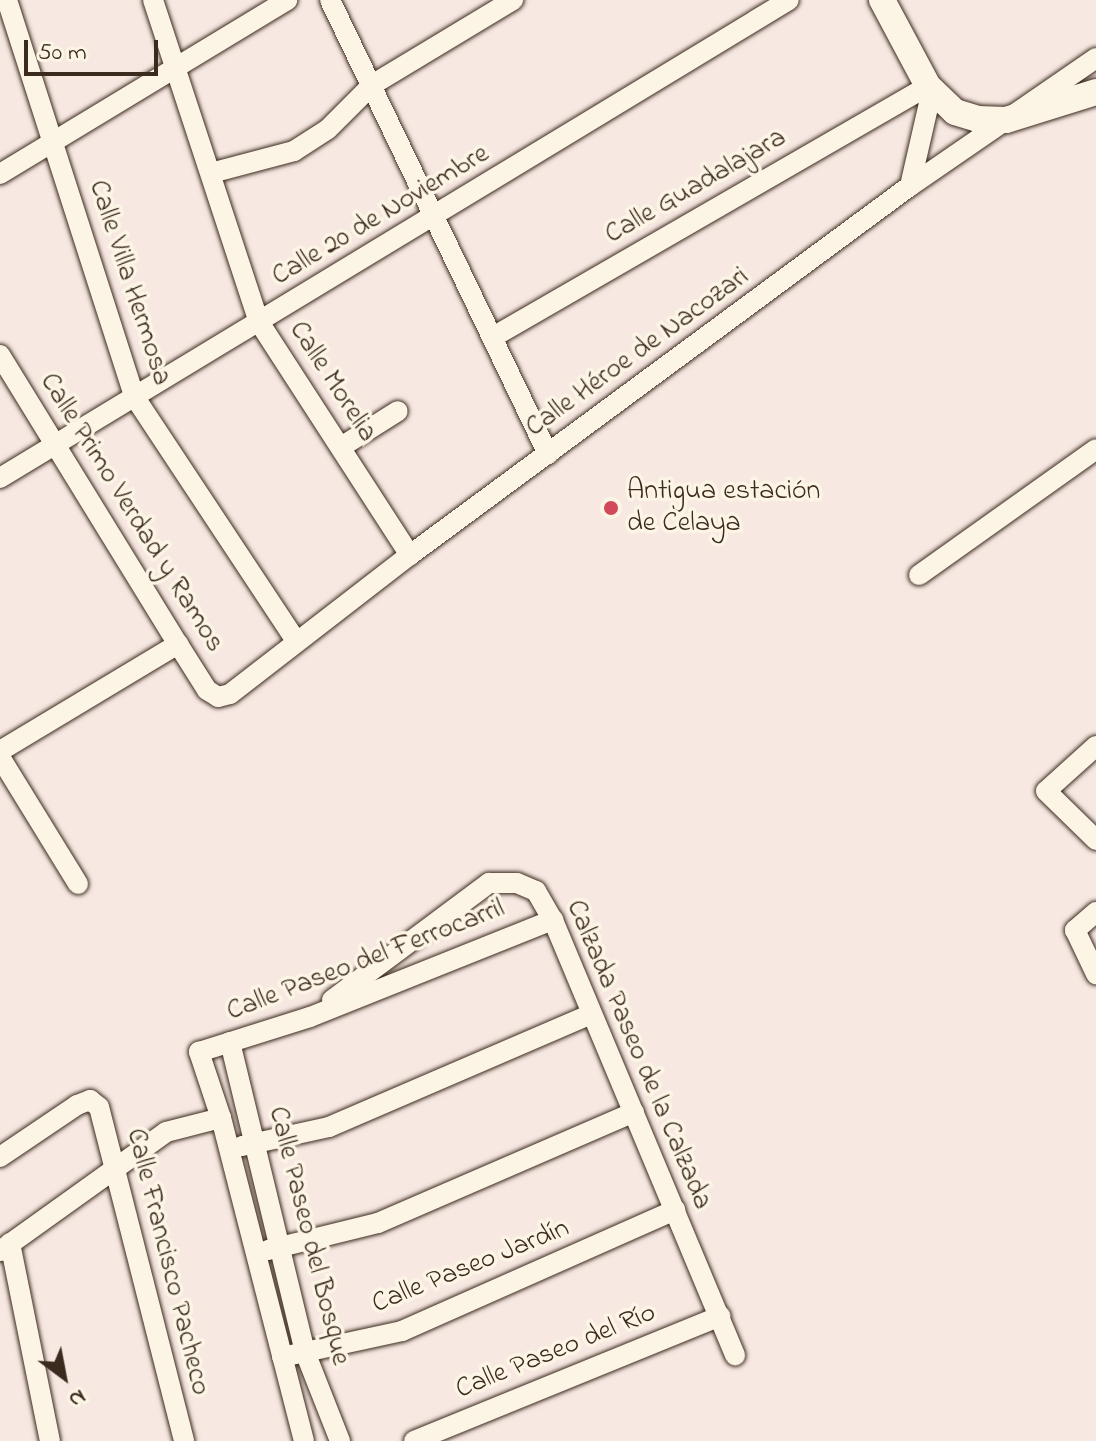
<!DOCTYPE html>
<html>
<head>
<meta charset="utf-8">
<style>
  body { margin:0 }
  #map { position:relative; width:1096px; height:1441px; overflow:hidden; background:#f7e8e2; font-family:"Indie Flower",sans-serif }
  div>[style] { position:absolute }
  .roads { filter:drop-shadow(0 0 2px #3b2a1e) drop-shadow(0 0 2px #3b2a1e) }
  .minor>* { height:20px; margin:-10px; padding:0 10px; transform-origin:10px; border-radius:10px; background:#fcf5e5 }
  .major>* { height:26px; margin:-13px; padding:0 13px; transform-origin:13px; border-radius:13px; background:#fcf5e5 }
  .dots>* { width:22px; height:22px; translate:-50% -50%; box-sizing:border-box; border:4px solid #fcf5e5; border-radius:50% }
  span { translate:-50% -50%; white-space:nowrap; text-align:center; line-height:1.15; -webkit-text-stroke:7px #fcf5e5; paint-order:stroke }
  .street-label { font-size:28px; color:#3b2a1e }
  .poi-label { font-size:28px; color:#3b2a1e }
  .left { translate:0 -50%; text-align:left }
  .north { position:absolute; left:24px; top:1337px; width:80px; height:80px; -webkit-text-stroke:6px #fcf5e5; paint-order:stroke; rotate:148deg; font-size:22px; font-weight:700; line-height:32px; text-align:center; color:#3b2a1e }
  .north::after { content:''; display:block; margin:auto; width:28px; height:36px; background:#3b2a1e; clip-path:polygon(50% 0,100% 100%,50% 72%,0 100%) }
  .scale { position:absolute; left:24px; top:40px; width:134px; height:36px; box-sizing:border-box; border:4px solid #3b2a1e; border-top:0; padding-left:10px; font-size:24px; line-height:28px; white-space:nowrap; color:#3b2a1e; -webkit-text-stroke:6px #fcf5e5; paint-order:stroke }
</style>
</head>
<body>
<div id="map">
  <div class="roads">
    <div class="minor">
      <div style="left:7px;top:0;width:416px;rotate:72.2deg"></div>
      <div style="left:134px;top:396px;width:294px;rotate:56.5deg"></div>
      <div style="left:153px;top:0;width:339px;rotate:71.8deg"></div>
      <div style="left:259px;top:322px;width:278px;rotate:57.1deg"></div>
      <div style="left:330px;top:0;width:504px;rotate:64.35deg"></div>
      <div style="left:211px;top:173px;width:86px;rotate:-14.8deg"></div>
      <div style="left:294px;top:151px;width:40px;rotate:-32.9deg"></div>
      <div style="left:328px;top:129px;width:62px;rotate:-45deg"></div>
      <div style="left:372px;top:85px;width:165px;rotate:-31.1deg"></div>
      <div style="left:0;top:174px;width:336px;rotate:-31.2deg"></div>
      <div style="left:910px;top:186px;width:98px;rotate:-77.1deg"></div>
      <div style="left:493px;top:337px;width:502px;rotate:-29.99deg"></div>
      <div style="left:0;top:355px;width:339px;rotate:58.4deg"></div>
      <div style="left:178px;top:644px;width:54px;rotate:57.8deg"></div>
      <div style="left:207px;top:690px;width:13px;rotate:32deg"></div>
      <div style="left:218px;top:697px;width:12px;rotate:-14deg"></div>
      <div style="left:230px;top:694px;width:227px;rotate:-37.7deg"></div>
      <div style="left:410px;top:555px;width:621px;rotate:-36.43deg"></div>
      <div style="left:910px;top:186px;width:226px;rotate:-34.5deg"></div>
      <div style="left:341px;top:447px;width:67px;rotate:-32.3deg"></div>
      <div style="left:0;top:478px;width:922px;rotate:-31.21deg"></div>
      <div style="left:919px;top:575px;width:217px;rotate:-35.4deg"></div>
      <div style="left:1096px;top:746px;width:67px;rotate:138deg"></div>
      <div style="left:1046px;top:791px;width:70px;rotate:44.4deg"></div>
      <div style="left:0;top:751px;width:208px;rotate:-31deg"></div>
      <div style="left:0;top:757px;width:149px;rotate:58.4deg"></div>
      <div style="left:1096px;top:912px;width:28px;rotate:139deg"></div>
      <div style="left:1075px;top:930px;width:49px;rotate:64.5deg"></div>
      <div style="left:332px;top:1000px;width:196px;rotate:-36.7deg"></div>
      <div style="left:489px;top:883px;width:28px"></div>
      <div style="left:517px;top:883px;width:21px;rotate:23deg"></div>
      <div style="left:536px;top:891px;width:34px;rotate:60deg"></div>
      <div style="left:553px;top:920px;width:472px;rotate:67.3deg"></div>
      <div style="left:230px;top:1042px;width:319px;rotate:76.4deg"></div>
      <div style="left:305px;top:1352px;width:96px;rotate:68.5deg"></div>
      <div style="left:242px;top:1146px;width:89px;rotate:-12.3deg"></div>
      <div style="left:329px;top:1127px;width:286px;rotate:-23.3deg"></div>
      <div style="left:0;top:1157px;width:93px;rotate:-34deg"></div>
      <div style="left:77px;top:1105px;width:14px;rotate:-21deg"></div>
      <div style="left:90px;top:1100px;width:11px;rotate:38deg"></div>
      <div style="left:99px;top:1107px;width:345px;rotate:75.7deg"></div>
      <div style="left:10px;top:1243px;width:202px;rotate:78.6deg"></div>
      <div style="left:268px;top:1250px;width:113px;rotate:-13.8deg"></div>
      <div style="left:378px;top:1223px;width:279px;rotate:-23.4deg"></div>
      <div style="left:0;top:1251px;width:204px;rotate:-35.6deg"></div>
      <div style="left:166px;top:1132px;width:57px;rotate:-14.3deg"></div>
      <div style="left:282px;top:1357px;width:123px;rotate:-12.2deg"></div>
      <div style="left:402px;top:1331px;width:299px;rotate:-23.9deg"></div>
      <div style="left:304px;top:1441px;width:333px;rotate:-104.4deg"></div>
      <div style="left:221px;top:1118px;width:70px;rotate:-108.4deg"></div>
      <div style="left:199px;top:1052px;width:116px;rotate:-17.5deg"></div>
      <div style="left:310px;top:1017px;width:262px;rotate:-21.8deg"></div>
      <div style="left:414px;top:1441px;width:331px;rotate:-22.2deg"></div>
    </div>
    <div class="major">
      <div style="left:882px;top:0;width:98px;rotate:61.9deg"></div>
      <div style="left:928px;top:86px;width:37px;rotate:44deg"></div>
      <div style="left:955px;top:112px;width:24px;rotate:17deg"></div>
      <div style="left:978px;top:119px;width:28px;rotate:2deg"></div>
      <div style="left:1006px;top:120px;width:94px;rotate:-17.3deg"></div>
    </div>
  </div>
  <div class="dots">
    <div style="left:611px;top:508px;background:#d1495b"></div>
  </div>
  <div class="street-label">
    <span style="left:696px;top:187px;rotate:-30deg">Calle Guadalajara</span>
    <span style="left:381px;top:216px;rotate:-31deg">Calle 20 de Noviembre</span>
    <span style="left:129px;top:283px;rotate:72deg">Calle Villa Hermosa</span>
    <span style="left:638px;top:353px;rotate:-36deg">Calle Héroe de Nacozari</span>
    <span style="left:332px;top:382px;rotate:57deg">Calle Morelia</span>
    <span style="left:131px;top:513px;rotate:58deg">Calle Primo Verdad y Ramos</span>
    <span style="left:366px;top:961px;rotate:-21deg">Calle Paseo del Ferrocarril</span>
    <span style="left:638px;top:1055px;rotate:67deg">Calzada Paseo de la Calzada</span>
    <span style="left:308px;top:1236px;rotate:76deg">Calle Paseo del Bosque</span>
    <span style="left:167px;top:1262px;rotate:76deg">Calle Francisco Pacheco</span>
    <span style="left:471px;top:1267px;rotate:-22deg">Calle Paseo Jardín</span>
    <span style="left:556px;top:1352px;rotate:-22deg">Calle Paseo del Río</span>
  </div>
  <div class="poi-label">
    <span class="left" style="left:627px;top:508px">Antigua estación<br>de Celaya</span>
  </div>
  <div class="north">N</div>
  <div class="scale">50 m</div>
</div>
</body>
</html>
